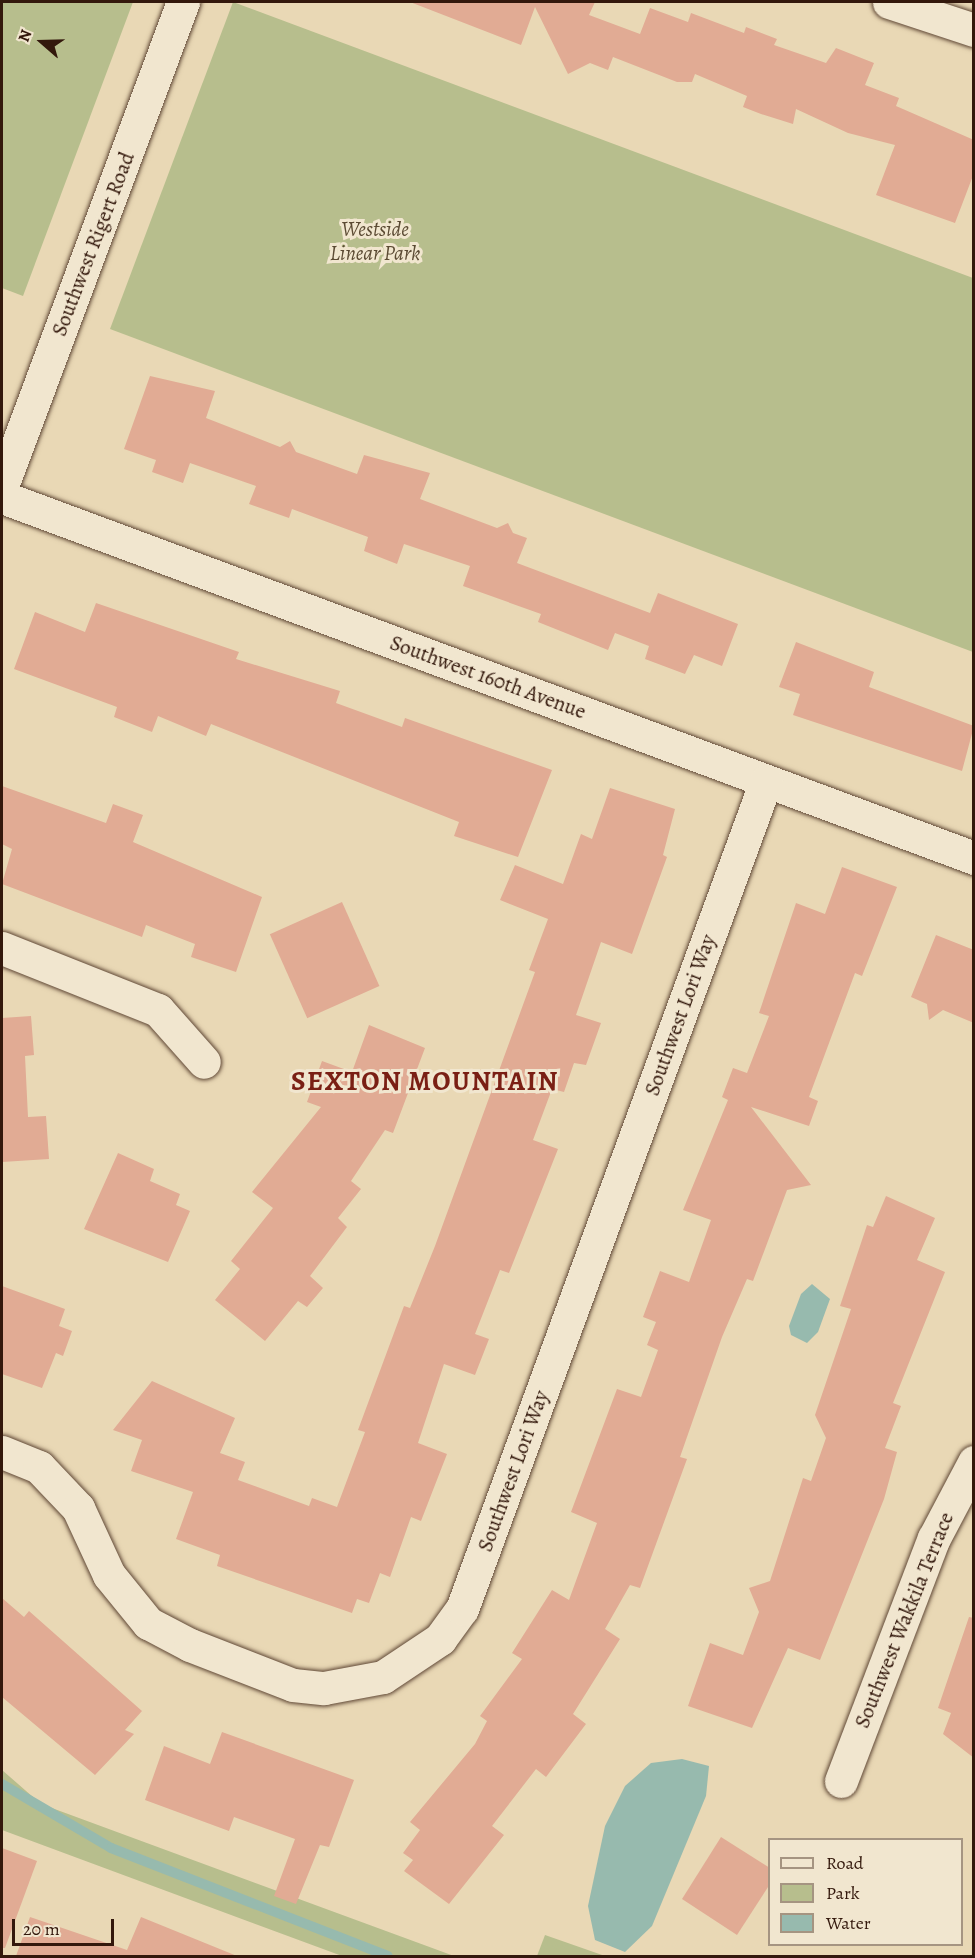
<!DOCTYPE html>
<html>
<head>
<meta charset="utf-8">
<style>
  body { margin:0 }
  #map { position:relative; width:975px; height:1958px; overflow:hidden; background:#e9d8b5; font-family:Alegreya,serif }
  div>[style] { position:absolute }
  .green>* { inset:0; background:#b7be8d }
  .water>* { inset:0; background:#97baae }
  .stream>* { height:10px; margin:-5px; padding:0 5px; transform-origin:5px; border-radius:5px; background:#97baae }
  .building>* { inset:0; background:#e1ab94; transform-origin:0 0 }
  .roads { filter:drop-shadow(0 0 2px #604836) drop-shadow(0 0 2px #604836) }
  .minor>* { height:33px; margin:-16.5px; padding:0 16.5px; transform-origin:16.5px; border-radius:16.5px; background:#f1e6cf }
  span { translate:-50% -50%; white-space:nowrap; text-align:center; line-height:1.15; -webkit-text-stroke:6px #f1e6cf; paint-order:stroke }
  .park-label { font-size:21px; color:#5b4a33; font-style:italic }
  .street-label { font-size:21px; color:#33180c }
  .district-label { font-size:27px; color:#7a1f14; font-weight:700; letter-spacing:1.5px }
  .frame { position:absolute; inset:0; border:3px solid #33180c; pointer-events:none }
  .legend { position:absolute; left:768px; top:1838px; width:195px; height:108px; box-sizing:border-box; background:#f1e6cf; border:2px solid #a59481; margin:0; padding:8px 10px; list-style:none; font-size:18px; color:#33180c }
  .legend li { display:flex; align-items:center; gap:12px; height:30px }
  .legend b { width:30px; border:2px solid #a59481 }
  .north { position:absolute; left:12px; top:12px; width:60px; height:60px; -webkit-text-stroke:4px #f1e6cf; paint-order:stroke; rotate:290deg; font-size:16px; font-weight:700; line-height:24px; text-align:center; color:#33180c }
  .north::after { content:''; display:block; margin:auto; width:21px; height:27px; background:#33180c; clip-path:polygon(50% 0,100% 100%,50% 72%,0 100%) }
  .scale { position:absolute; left:12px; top:1919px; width:102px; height:27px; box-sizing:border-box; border:3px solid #33180c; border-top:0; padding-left:8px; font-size:18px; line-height:21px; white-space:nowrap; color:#33180c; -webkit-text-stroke:4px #f1e6cf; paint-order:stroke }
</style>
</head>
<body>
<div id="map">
  <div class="green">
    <div style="clip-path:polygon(2px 2px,133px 2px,23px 296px,2px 288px)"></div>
    <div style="clip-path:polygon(233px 2px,973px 278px,973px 652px,110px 329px)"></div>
    <div style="clip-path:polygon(2px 1770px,41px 1804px,454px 1956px,342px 1956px,2px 1830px)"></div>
    <div style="clip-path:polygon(545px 1935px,605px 1956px,537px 1956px)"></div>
  </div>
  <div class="water">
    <div style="clip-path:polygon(812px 1284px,830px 1299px,818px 1332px,807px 1343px,791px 1335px,789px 1326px,801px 1294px)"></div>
    <div style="clip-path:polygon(682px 1759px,709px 1766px,706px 1796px,652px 1926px,625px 1952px,595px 1940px,588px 1906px,605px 1826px,625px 1786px,651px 1763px)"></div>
  </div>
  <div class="stream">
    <div style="left:2px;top:1784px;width:126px;rotate:30.4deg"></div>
    <div style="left:111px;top:1848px;width:297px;rotate:21.3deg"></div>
  </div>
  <div class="building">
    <div style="clip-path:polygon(410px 2px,595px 2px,589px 15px,640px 34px,650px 8px,688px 22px,691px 13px,744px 33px,746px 27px,777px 39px,774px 45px,826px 63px,836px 48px,874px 63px,865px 85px,899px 98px,896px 106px,974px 140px,974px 173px,955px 223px,876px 195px,895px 145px,848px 133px,796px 109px,793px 124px,761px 114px,743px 107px,747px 96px,695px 74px,692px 82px,677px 82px,613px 57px,608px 70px,590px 63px,568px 74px,535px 7px,521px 45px)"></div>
    <div style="clip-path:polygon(150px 376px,215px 391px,206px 418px,280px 447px,290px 441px,296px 452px,357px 474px,364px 455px,430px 473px,420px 499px,497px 528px,508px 523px,513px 533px,527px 538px,517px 563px,650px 613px,658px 593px,738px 624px,722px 666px,694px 655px,685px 674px,645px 659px,649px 646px,615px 633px,608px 650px,538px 622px,541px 614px,463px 586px,470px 566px,404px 544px,397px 564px,364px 551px,368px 537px,292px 509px,289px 518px,249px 504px,256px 486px,190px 463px,183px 483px,152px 472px,156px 460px,124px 449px)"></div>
    <div style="clip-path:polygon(96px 603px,239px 652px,236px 659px,340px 691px,336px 703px,402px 727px,405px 718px,552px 770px,518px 857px,454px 836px,459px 822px,211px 724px,206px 736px,158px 716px,152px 732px,114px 717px,117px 707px,14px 669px,35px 612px,85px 632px)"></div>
    <div style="clip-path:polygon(796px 642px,874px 672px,869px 687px,974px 726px,962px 771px,793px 715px,800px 694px,779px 687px)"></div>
    <div style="clip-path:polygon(2px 786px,106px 823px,113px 804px,143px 815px,133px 842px,262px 897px,236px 972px,191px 957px,195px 944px,146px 925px,142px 937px,2px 884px,12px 849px,2px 844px)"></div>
    <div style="clip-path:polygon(610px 788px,675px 809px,663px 855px,667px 857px,632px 954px,601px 942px,576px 1015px,601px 1023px,586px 1065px,574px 1063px,564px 1092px,552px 1089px,533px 1140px,558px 1149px,509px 1273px,500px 1270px,475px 1334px,489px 1339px,475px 1375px,444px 1364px,418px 1443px,447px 1454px,421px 1521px,411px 1517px,390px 1577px,380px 1573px,369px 1603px,357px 1599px,352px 1613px,217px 1566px,220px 1555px,176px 1539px,193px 1492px,131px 1471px,142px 1440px,113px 1430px,152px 1381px,235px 1418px,220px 1453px,245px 1462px,238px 1480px,309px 1506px,312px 1498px,337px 1507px,365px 1432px,358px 1430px,404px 1306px,410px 1308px,435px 1246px,535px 972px,529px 970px,548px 919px,500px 900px,515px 865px,563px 884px,581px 834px,592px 839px)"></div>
    <div style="clip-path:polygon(842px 867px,897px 887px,862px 976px,855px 973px,809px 1097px,818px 1101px,809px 1126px,751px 1107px,811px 1185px,787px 1190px,753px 1281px,747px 1279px,722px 1337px,680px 1457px,687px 1459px,640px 1588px,630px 1585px,605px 1629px,620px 1639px,573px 1714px,586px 1724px,546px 1777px,536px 1769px,492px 1826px,504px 1835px,449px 1904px,404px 1871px,413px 1860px,403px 1853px,420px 1830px,410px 1822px,475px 1744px,487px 1721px,480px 1716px,522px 1659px,512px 1653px,552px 1590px,569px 1600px,597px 1523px,571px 1512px,617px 1389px,641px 1397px,658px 1350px,647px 1345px,656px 1322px,643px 1317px,660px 1271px,689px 1282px,711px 1220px,683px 1210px,728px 1100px,722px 1097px,733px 1068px,747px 1073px,769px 1016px,759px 1013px,796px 903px,825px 914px)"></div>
    <div style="left:342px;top:902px;width:92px;height:79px;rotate:66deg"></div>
    <div style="clip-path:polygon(936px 935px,974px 950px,974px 1023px,943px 1010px,929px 1020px,927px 1004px,911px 997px)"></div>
    <div style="clip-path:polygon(31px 1016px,34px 1055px,25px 1056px,28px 1117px,46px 1116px,49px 1159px,2px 1162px,2px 1018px)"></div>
    <div style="clip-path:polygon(369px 1025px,425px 1048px,393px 1133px,385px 1130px,351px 1181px,361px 1189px,338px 1218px,347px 1227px,310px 1276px,323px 1288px,307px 1307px,298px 1301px,265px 1341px,215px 1300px,240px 1269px,231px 1261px,273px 1208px,252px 1192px,321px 1107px,307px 1102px,322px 1061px,352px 1072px)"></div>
    <div style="clip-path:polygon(118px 1153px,154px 1169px,150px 1181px,180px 1194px,176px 1205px,190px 1211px,168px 1262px,84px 1229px)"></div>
    <div style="clip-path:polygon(886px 1196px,935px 1218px,917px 1260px,945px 1272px,893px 1403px,901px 1406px,885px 1448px,897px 1452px,884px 1499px,820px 1660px,788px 1648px,752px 1728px,688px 1706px,710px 1643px,743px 1655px,759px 1612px,749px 1588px,770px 1581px,803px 1478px,811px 1481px,826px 1438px,815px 1415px,851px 1309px,840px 1306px,867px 1225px,873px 1227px)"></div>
    <div style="clip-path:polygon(2px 1286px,65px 1309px,59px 1326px,72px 1331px,63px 1356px,56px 1353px,42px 1388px,2px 1374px)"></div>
    <div style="clip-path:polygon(2px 1598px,24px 1617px,29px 1611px,142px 1711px,125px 1730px,134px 1734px,95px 1775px,2px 1697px)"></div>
    <div style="clip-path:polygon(969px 1617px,974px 1618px,974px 1758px,943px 1734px,951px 1713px,938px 1708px)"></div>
    <div style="clip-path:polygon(222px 1732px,354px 1780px,329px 1847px,320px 1845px,296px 1904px,274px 1896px,295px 1839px,234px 1817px,229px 1831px,145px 1800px,164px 1746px,210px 1764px)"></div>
    <div style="clip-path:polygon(721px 1837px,770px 1868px,770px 1884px,737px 1935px,682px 1899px)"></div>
    <div style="clip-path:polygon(2px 1848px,37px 1861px,5px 1948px,2px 1948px)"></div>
    <div style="clip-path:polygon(30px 1917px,127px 1950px,141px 1917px,237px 1956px,16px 1956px)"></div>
  </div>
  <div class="roads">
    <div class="minor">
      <div style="left:889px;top:2px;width:89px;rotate:18.2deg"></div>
      <div style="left:2px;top:486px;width:517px;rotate:-69.5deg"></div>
      <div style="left:2px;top:497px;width:1037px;rotate:20.37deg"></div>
      <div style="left:2px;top:948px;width:168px;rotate:21.7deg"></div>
      <div style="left:158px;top:1010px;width:69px;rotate:48.5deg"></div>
      <div style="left:2px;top:1452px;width:40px;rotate:22deg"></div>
      <div style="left:39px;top:1467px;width:57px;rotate:46.4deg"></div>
      <div style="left:78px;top:1508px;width:74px;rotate:65.2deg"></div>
      <div style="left:109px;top:1575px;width:62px;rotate:50.9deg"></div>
      <div style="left:148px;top:1623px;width:47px;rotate:27.6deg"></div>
      <div style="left:190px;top:1645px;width:110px;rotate:21.2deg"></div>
      <div style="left:293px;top:1685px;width:31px;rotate:6deg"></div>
      <div style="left:324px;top:1688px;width:60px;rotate:-10.6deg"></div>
      <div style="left:383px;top:1677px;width:69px;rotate:-33.7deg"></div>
      <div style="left:440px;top:1639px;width:37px;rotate:-54deg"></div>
      <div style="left:462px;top:1609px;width:882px;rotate:-69.84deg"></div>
      <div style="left:841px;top:1781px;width:260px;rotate:-69.1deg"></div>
      <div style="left:934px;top:1538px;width:86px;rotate:-62.2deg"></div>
    </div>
  </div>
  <div class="park-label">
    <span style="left:375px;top:241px">Westside<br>Linear Park</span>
  </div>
  <div class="street-label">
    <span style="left:93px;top:244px;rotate:-69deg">Southwest Rigert Road</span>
    <span style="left:488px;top:677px;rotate:20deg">Southwest 160th Avenue</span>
    <span style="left:680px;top:1015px;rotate:-70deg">Southwest Lori Way</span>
    <span style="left:513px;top:1471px;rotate:-70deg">Southwest Lori Way</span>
    <span style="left:904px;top:1620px;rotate:-68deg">Southwest Wakkila Terrace</span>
  </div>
  <div class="district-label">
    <span style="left:425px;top:1082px">SEXTON MOUNTAIN</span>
  </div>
  <div class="frame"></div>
  <ul class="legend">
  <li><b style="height:8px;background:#f1e6cf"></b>Road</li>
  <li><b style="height:16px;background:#b7be8d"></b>Park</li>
  <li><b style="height:16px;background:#97baae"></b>Water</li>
  </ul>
  <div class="north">N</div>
  <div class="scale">20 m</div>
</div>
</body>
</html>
